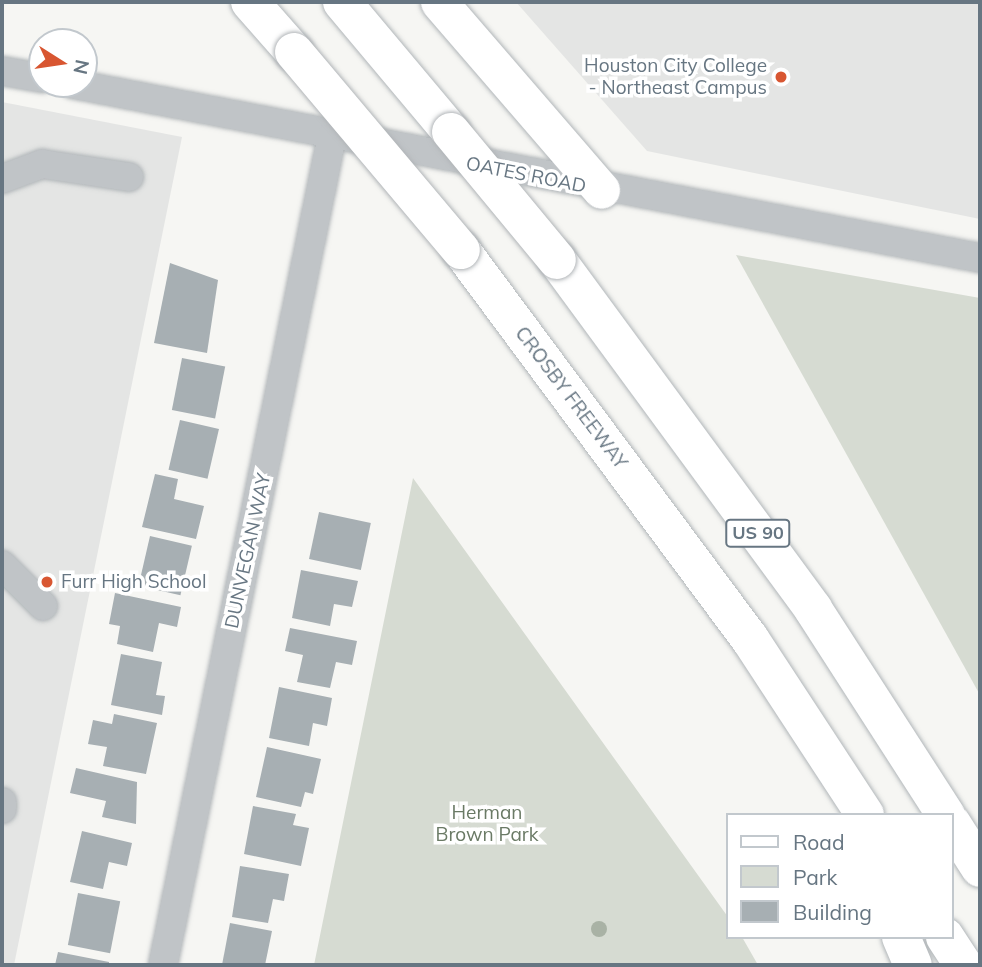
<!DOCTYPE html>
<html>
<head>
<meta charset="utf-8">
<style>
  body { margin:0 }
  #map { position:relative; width:982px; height:967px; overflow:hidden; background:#f6f6f3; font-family:Mulish,sans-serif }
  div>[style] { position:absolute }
  .built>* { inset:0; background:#e4e5e4 }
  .green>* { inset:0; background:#d6dbd2 }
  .building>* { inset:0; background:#a7afb3; transform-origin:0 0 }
  .roads { filter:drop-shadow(0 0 2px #b1b6b9) drop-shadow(0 0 2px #b1b6b9) }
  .minor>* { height:28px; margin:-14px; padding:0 14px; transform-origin:14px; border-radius:14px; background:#c0c4c7 }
  .major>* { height:37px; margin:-18.5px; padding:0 18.5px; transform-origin:18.5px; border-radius:18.5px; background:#fff }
  .highway>* { height:38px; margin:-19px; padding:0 19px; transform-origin:19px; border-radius:19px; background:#fff }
  .bridges { filter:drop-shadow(0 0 2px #b1b5b8) drop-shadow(0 0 2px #b1b5b8) }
  .highway-bridge>* { height:38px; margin:-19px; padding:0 19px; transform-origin:19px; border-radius:19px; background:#fff }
  .trees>* { width:16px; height:16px; margin:-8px; border-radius:50%; background:#a9b2a5 }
  .dots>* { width:19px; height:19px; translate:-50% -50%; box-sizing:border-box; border:4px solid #fff; border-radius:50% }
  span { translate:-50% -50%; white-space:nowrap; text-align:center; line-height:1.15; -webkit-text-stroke:7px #fff; paint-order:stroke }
  .shield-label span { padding:2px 5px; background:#fff; border:2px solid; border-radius:5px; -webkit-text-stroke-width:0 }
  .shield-label { font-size:18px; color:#677682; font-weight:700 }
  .poi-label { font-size:19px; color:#677682 }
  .right { translate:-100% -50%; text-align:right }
  .left { translate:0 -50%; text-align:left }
  .street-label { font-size:19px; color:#677682 }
  .park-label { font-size:19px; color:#6a7a65 }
  .frame { position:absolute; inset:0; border:4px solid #677682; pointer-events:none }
  .legend { position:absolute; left:726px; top:813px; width:228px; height:126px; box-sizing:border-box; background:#fff; border:2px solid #c2c8cd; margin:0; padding:9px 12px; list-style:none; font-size:21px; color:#677682 }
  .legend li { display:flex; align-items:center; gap:14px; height:35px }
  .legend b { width:35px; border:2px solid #c2c8cd }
  .north { position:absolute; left:28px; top:28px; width:70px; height:70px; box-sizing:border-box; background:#fff; border:2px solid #c2c8cd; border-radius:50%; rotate:102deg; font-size:19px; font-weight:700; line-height:28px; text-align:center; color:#677682 }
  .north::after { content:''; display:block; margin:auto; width:24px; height:32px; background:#d85631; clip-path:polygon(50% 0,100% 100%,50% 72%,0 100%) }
</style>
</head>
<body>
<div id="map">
  <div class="built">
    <div style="clip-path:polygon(516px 2px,980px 2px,980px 219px,647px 151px)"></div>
    <div style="clip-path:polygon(2px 102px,182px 137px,14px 965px,2px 965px)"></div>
  </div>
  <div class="green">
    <div style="clip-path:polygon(736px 255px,980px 298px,980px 695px)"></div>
    <div style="clip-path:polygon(413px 478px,728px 917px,728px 937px,742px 937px,758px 965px,314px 965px)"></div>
  </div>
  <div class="building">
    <div style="clip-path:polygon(170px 263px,218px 280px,207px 353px,154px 343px)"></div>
    <div style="left:182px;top:358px;width:44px;height:53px;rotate:11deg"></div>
    <div style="left:180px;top:420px;width:40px;height:51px;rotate:13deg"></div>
    <div style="clip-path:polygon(155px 474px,178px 479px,174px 499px,204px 506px,196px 539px,142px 527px)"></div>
    <div style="left:319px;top:512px;width:53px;height:48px;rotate:12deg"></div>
    <div style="left:150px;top:536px;width:43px;height:51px;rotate:13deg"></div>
    <div style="clip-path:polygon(301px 570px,358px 581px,352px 607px,334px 604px,330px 626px,292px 618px)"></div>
    <div style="clip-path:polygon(115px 593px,181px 607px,177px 627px,159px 623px,153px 652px,117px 644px,120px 626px,109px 624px)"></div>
    <div style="clip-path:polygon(290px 628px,357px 641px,352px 665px,336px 662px,330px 688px,297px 682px,303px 655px,285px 651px)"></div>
    <div style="clip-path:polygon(121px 654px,162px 662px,156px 695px,165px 696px,162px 715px,111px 705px)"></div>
    <div style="clip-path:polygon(279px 687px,332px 698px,327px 726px,313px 723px,309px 746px,269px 738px)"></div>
    <div style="clip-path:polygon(114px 714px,157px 723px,146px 774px,103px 766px,107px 747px,88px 744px,93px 720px,112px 724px)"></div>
    <div style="clip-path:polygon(267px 747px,321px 759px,313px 794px,305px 792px,301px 807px,256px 797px)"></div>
    <div style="clip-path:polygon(76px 768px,137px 782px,136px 824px,102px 817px,106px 801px,70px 793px)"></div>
    <div style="clip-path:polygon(253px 806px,296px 814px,293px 825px,309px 828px,301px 866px,244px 854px)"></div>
    <div style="clip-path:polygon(82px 831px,132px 843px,127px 866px,109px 862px,103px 889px,70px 882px)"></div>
    <div style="clip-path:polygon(240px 866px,289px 874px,284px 901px,273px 899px,268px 923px,232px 917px)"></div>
    <div style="left:78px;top:893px;width:43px;height:53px;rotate:11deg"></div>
    <div style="clip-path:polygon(230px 923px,272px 931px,265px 965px,222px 965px)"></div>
    <div style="clip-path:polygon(58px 952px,109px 962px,109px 965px,55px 965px)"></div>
  </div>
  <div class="roads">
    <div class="minor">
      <div style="left:2px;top:71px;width:41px;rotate:9.9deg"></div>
      <div style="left:73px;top:84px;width:924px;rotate:10.86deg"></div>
      <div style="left:2px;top:179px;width:43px;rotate:-20.6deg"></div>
      <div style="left:42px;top:164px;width:88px;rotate:8.5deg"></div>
      <div style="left:2px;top:565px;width:58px;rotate:45deg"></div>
      <div style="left:2px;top:802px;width:7px;rotate:90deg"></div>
      <div style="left:163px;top:965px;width:846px;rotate:-78.48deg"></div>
    </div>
    <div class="major">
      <div style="left:439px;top:2px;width:248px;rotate:49.2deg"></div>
    </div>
    <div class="highway">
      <div style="left:250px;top:2px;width:67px;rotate:48.7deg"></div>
      <div style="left:342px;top:2px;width:170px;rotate:50deg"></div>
      <div style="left:461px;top:250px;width:485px;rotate:53.4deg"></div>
      <div style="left:750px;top:639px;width:210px;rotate:56.8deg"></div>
      <div style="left:557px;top:260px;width:433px;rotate:53.7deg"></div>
      <div style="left:813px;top:609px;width:245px;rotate:57.2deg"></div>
      <div style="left:952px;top:824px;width:52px;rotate:57.5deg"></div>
      <div style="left:901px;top:937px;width:30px;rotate:67deg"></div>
      <div style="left:945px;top:937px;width:33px;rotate:57deg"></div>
    </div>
  </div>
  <div class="bridges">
    <div class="highway-bridge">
      <div style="left:294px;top:52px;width:259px;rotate:49.9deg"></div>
      <div style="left:451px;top:132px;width:166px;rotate:50.4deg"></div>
    </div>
  </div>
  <div class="trees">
    <div style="left:480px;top:836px"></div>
    <div style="left:599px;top:929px"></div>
  </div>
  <div class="dots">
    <div style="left:781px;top:77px;background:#d85631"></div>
    <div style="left:47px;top:582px;background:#d85631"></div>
  </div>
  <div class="shield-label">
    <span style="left:758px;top:533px">US 90</span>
  </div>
  <div class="poi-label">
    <span class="right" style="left:767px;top:77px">Houston City College<br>- Northeast Campus</span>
    <span class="left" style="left:61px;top:582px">Furr High School</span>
  </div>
  <div class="street-label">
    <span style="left:526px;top:175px;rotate:11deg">OATES ROAD</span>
    <span style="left:571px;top:398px;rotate:53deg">CROSBY FREEWAY</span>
    <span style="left:248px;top:551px;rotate:-78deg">DUNVEGAN WAY</span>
  </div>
  <div class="park-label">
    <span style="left:487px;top:824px">Herman<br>Brown Park</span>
  </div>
  <div class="frame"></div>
  <ul class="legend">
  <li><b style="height:9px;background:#fff"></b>Road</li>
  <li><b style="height:19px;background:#d6dbd2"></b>Park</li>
  <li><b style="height:19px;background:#a7afb3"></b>Building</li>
  </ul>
  <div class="north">N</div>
</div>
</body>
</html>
